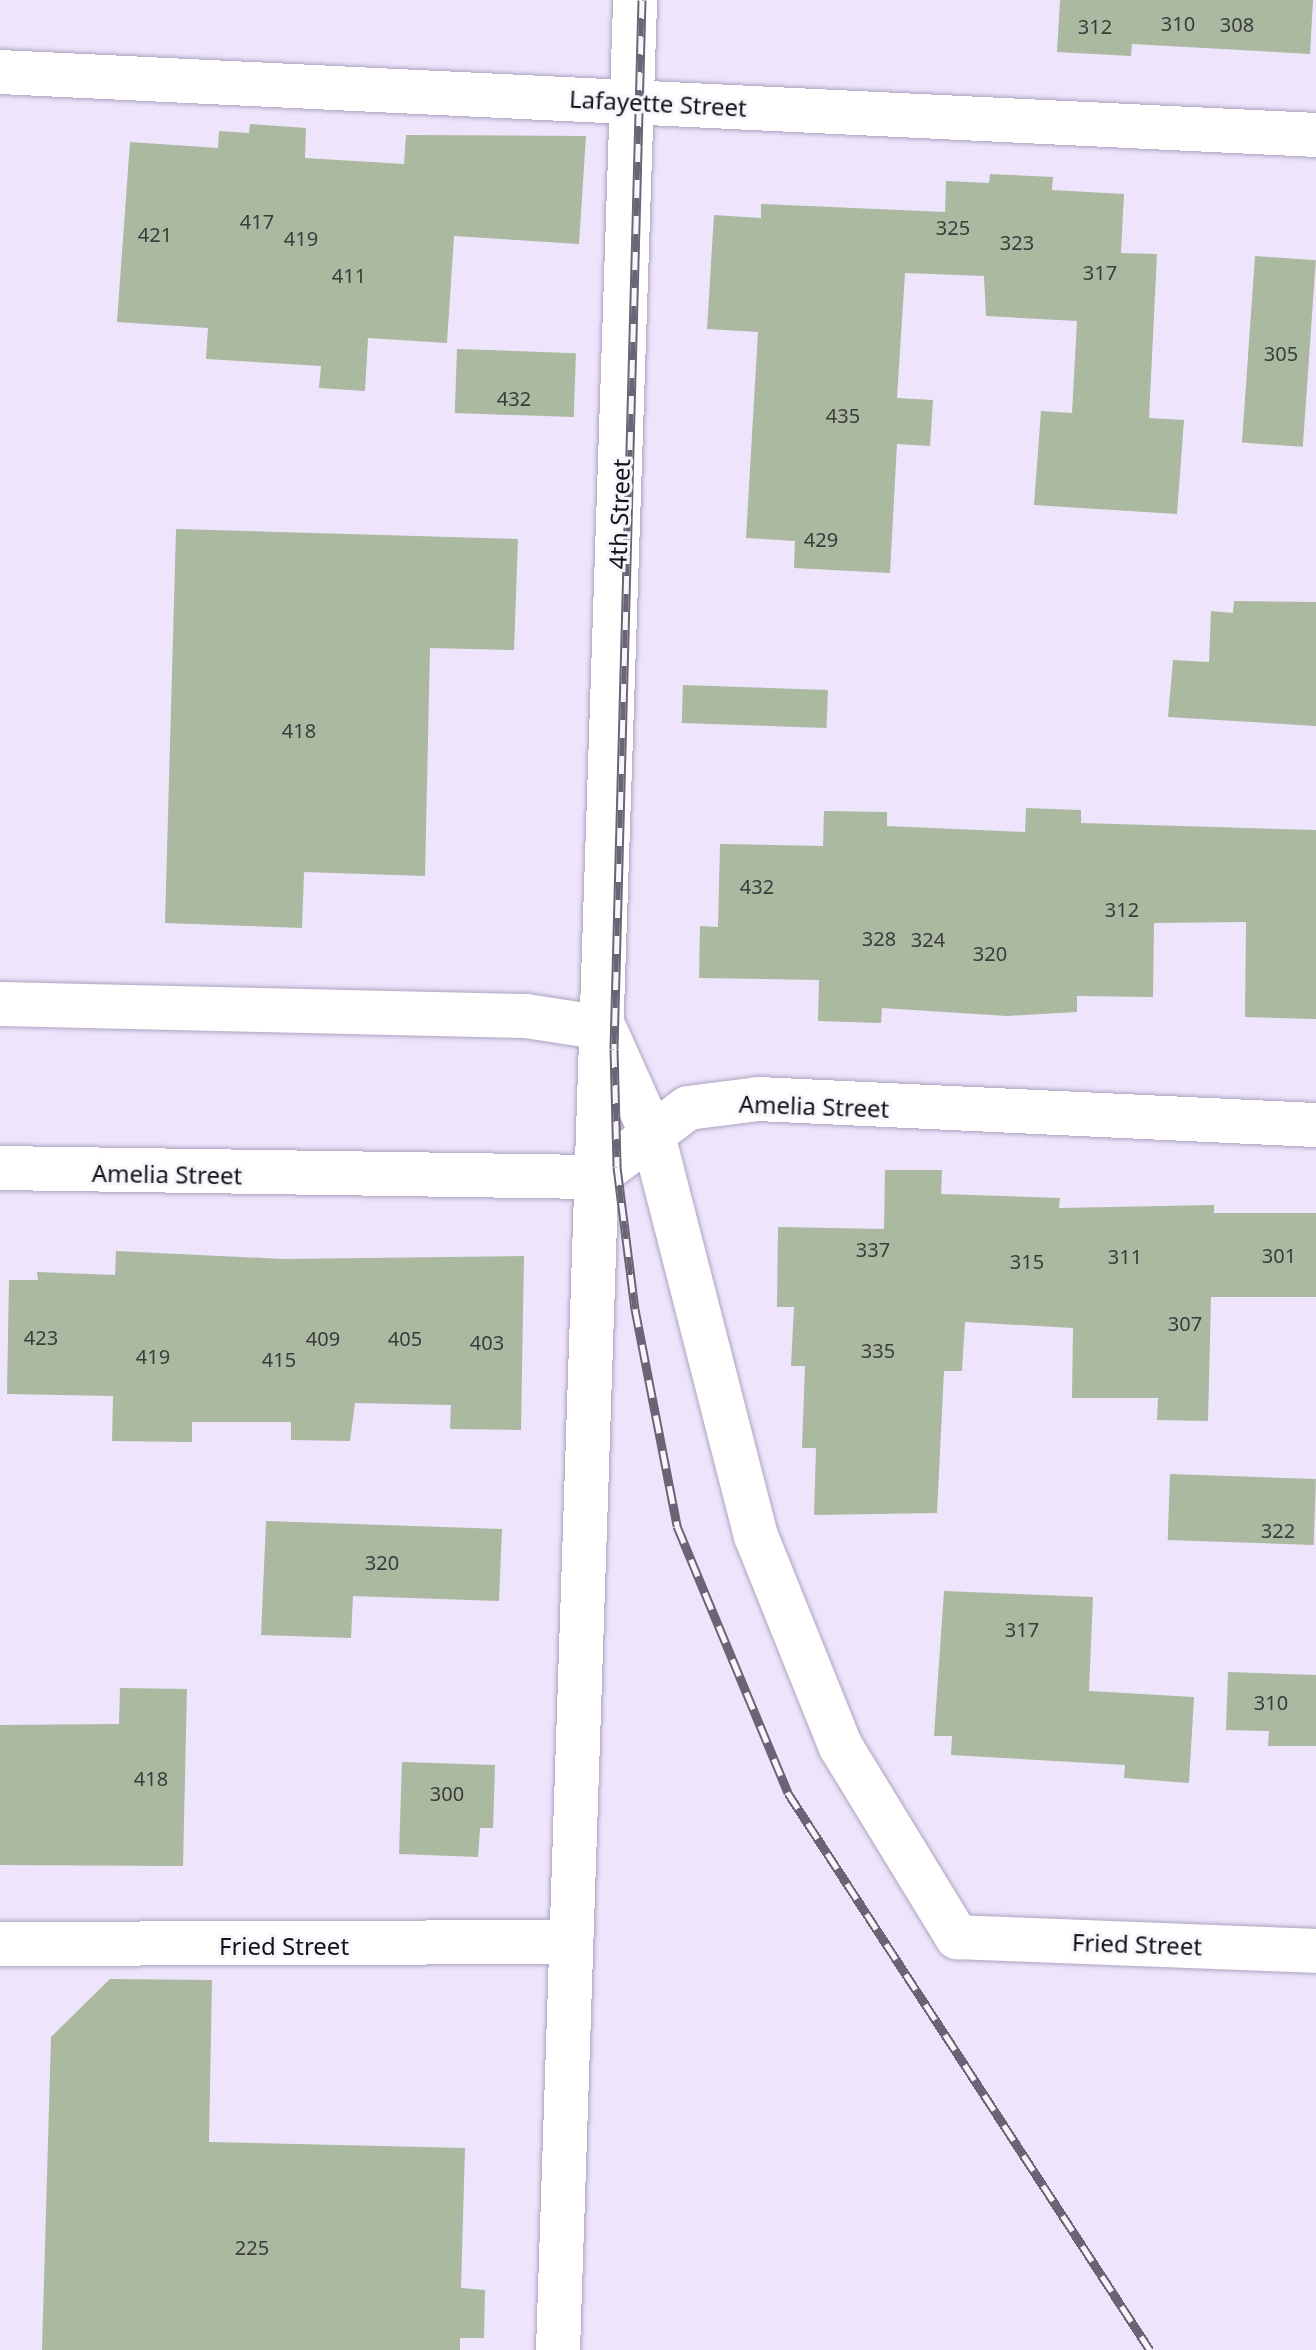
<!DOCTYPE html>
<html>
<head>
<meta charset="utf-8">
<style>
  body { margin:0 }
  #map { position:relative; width:1316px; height:2350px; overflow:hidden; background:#eee5fc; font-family:"Noto Sans",sans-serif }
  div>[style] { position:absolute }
  .building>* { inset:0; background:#aab99f; transform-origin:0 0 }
  .roads { filter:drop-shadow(0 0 2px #ada3be) drop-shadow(0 0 2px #ada3be) }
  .minor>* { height:44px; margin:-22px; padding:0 22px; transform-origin:22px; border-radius:22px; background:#fff }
  .rail>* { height:9px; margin-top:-4.5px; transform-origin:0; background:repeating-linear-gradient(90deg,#f8f6fb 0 18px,#6a6474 0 36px); box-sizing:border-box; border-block:2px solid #6a6474 }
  span { translate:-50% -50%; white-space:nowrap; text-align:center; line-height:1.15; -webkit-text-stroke:6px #f8f6fb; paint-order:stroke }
  .number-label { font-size:20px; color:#3b3c3d }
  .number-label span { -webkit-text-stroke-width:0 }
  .street-label { font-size:24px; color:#16121c }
</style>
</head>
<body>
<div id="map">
  <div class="building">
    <div style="clip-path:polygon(1060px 0,1313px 0,1310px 54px,1132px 44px,1131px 56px,1057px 52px)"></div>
    <div style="clip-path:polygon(250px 124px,306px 128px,305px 158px,404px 164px,406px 135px,586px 136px,579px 244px,454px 236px,447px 343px,368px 338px,365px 391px,319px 388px,321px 366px,206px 359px,208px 328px,117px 322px,130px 142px,218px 148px,219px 131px,249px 133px)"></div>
    <div style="clip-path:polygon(990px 174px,1053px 177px,1052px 190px,1124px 194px,1121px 253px,1157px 254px,1149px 418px,1184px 420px,1177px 514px,1034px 505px,1041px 411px,1072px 413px,1077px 321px,986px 316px,984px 276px,905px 273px,897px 398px,933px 400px,930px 446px,897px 444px,890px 573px,794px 568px,795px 541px,746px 538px,758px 332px,707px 329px,714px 215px,761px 218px,761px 204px,945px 212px,946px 181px,989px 183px)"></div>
    <div style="left:1255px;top:256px;width:61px;height:187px;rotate:4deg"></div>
    <div style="left:457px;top:349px;width:119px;height:64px;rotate:2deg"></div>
    <div style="clip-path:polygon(176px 529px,518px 539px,514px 650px,430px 648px,425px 876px,304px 872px,302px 928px,165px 923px)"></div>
    <div style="clip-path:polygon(1234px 601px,1316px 602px,1316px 726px,1168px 717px,1173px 660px,1209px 662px,1211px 611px,1233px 613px)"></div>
    <div style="left:683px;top:685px;width:145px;height:38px;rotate:2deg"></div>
    <div style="clip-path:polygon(1026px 808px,1081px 810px,1081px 823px,1316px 830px,1316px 1019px,1245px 1017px,1246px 922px,1154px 923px,1153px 997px,1077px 996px,1077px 1012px,1007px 1016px,882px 1008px,881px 1023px,818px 1021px,819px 980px,699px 978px,700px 926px,718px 927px,720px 844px,823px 846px,824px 811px,887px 812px,887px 826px,1025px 832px)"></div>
    <div style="clip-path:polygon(885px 1170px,942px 1170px,941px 1194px,1060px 1198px,1059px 1208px,1214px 1205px,1214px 1213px,1316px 1213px,1316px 1297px,1211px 1297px,1208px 1421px,1157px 1420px,1158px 1398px,1072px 1398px,1073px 1328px,965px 1322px,962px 1371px,944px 1371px,937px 1513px,814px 1515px,816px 1448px,802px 1448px,805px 1366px,791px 1366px,794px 1307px,777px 1307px,778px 1227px,884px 1229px)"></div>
    <div style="clip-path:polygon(116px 1251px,284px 1259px,524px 1256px,521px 1430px,450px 1429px,451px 1405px,355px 1403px,350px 1441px,291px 1440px,291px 1422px,192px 1422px,192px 1442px,112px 1441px,113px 1396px,7px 1394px,9px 1280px,38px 1280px,37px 1272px,115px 1275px)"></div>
    <div style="left:1170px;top:1474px;width:146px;height:66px;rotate:2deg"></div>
    <div style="clip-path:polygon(266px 1521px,502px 1529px,499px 1601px,353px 1596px,351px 1638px,261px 1635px)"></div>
    <div style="clip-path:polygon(944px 1591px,1093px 1597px,1089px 1691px,1194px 1697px,1189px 1783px,1124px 1778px,1125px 1765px,951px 1755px,952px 1736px,934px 1736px)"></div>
    <div style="clip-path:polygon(1228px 1672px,1316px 1675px,1316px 1746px,1268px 1746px,1269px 1731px,1226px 1730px)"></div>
    <div style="clip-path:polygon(120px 1688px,187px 1689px,183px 1866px,0 1865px,0 1725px,119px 1724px)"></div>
    <div style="clip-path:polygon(402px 1762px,495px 1765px,493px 1828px,480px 1828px,478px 1857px,399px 1854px)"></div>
    <div style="clip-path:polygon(110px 1979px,212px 1980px,209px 2142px,465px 2148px,461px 2288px,485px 2290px,484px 2338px,460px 2338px,460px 2350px,42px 2350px,51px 2037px)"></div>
  </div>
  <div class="roads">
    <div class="minor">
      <div style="left:0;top:72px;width:1318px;rotate:2.74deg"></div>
      <div style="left:0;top:1004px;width:526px;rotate:1.31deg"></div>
      <div style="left:526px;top:1016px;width:79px;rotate:8.7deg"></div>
      <div style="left:607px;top:1034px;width:115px;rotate:65.9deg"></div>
      <div style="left:654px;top:1139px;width:410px;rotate:75.6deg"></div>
      <div style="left:756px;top:1536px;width:227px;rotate:68.1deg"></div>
      <div style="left:841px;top:1747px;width:223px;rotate:58.6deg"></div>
      <div style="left:957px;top:1937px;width:359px;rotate:2.2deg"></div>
      <div style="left:0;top:1168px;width:596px;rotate:0.87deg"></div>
      <div style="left:596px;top:1177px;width:115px;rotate:-36.9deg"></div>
      <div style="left:688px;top:1108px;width:71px;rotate:-7.3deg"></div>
      <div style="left:758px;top:1099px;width:559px;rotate:2.67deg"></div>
      <div style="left:0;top:1944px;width:567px;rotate:-0.2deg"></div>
      <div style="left:558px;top:2350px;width:2351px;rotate:-88.12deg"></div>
    </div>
  </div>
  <div class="rail">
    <div style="left:642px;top:0;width:1049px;rotate:91.53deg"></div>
    <div style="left:614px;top:1049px;width:118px;rotate:88.5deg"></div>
    <div style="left:617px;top:1167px;width:143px;rotate:82.8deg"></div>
    <div style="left:635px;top:1309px;width:221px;rotate:79deg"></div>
    <div style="left:677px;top:1526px;width:289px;rotate:67.4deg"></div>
    <div style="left:788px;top:1793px;width:664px;rotate:56.98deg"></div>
  </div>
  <div class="number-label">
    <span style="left:1178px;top:23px">310</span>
    <span style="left:1237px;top:24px">308</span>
    <span style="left:1095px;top:26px">312</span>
    <span style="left:257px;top:221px">417</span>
    <span style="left:953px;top:227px">325</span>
    <span style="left:155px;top:234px">421</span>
    <span style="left:301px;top:238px">419</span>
    <span style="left:1017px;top:242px">323</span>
    <span style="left:1100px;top:272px">317</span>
    <span style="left:349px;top:275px">411</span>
    <span style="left:1281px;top:353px">305</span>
    <span style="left:514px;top:398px">432</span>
    <span style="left:843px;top:415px">435</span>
    <span style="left:821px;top:539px">429</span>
    <span style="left:299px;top:730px">418</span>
    <span style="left:757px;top:886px">432</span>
    <span style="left:1122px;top:909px">312</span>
    <span style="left:879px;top:938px">328</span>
    <span style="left:928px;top:939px">324</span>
    <span style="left:990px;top:953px">320</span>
    <span style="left:873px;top:1249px">337</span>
    <span style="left:1279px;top:1255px">301</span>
    <span style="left:1125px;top:1256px">311</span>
    <span style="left:1027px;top:1261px">315</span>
    <span style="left:1185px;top:1323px">307</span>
    <span style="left:41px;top:1337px">423</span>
    <span style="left:323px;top:1338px">409</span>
    <span style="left:405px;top:1338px">405</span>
    <span style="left:487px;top:1342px">403</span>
    <span style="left:878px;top:1350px">335</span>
    <span style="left:153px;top:1356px">419</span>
    <span style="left:279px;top:1359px">415</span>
    <span style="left:1278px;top:1530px">322</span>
    <span style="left:382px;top:1562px">320</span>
    <span style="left:1022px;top:1629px">317</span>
    <span style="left:1271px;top:1702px">310</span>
    <span style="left:151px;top:1778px">418</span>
    <span style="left:447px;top:1793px">300</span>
    <span style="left:252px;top:2247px">225</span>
  </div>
  <div class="street-label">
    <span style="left:658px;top:103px;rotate:3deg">Lafayette Street</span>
    <span style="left:619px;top:514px;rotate:-88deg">4th Street</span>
    <span style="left:814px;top:1106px;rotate:2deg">Amelia Street</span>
    <span style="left:167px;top:1174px;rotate:1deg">Amelia Street</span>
    <span style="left:1137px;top:1944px;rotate:2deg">Fried Street</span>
    <span style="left:284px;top:1946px">Fried Street</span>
  </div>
</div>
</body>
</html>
